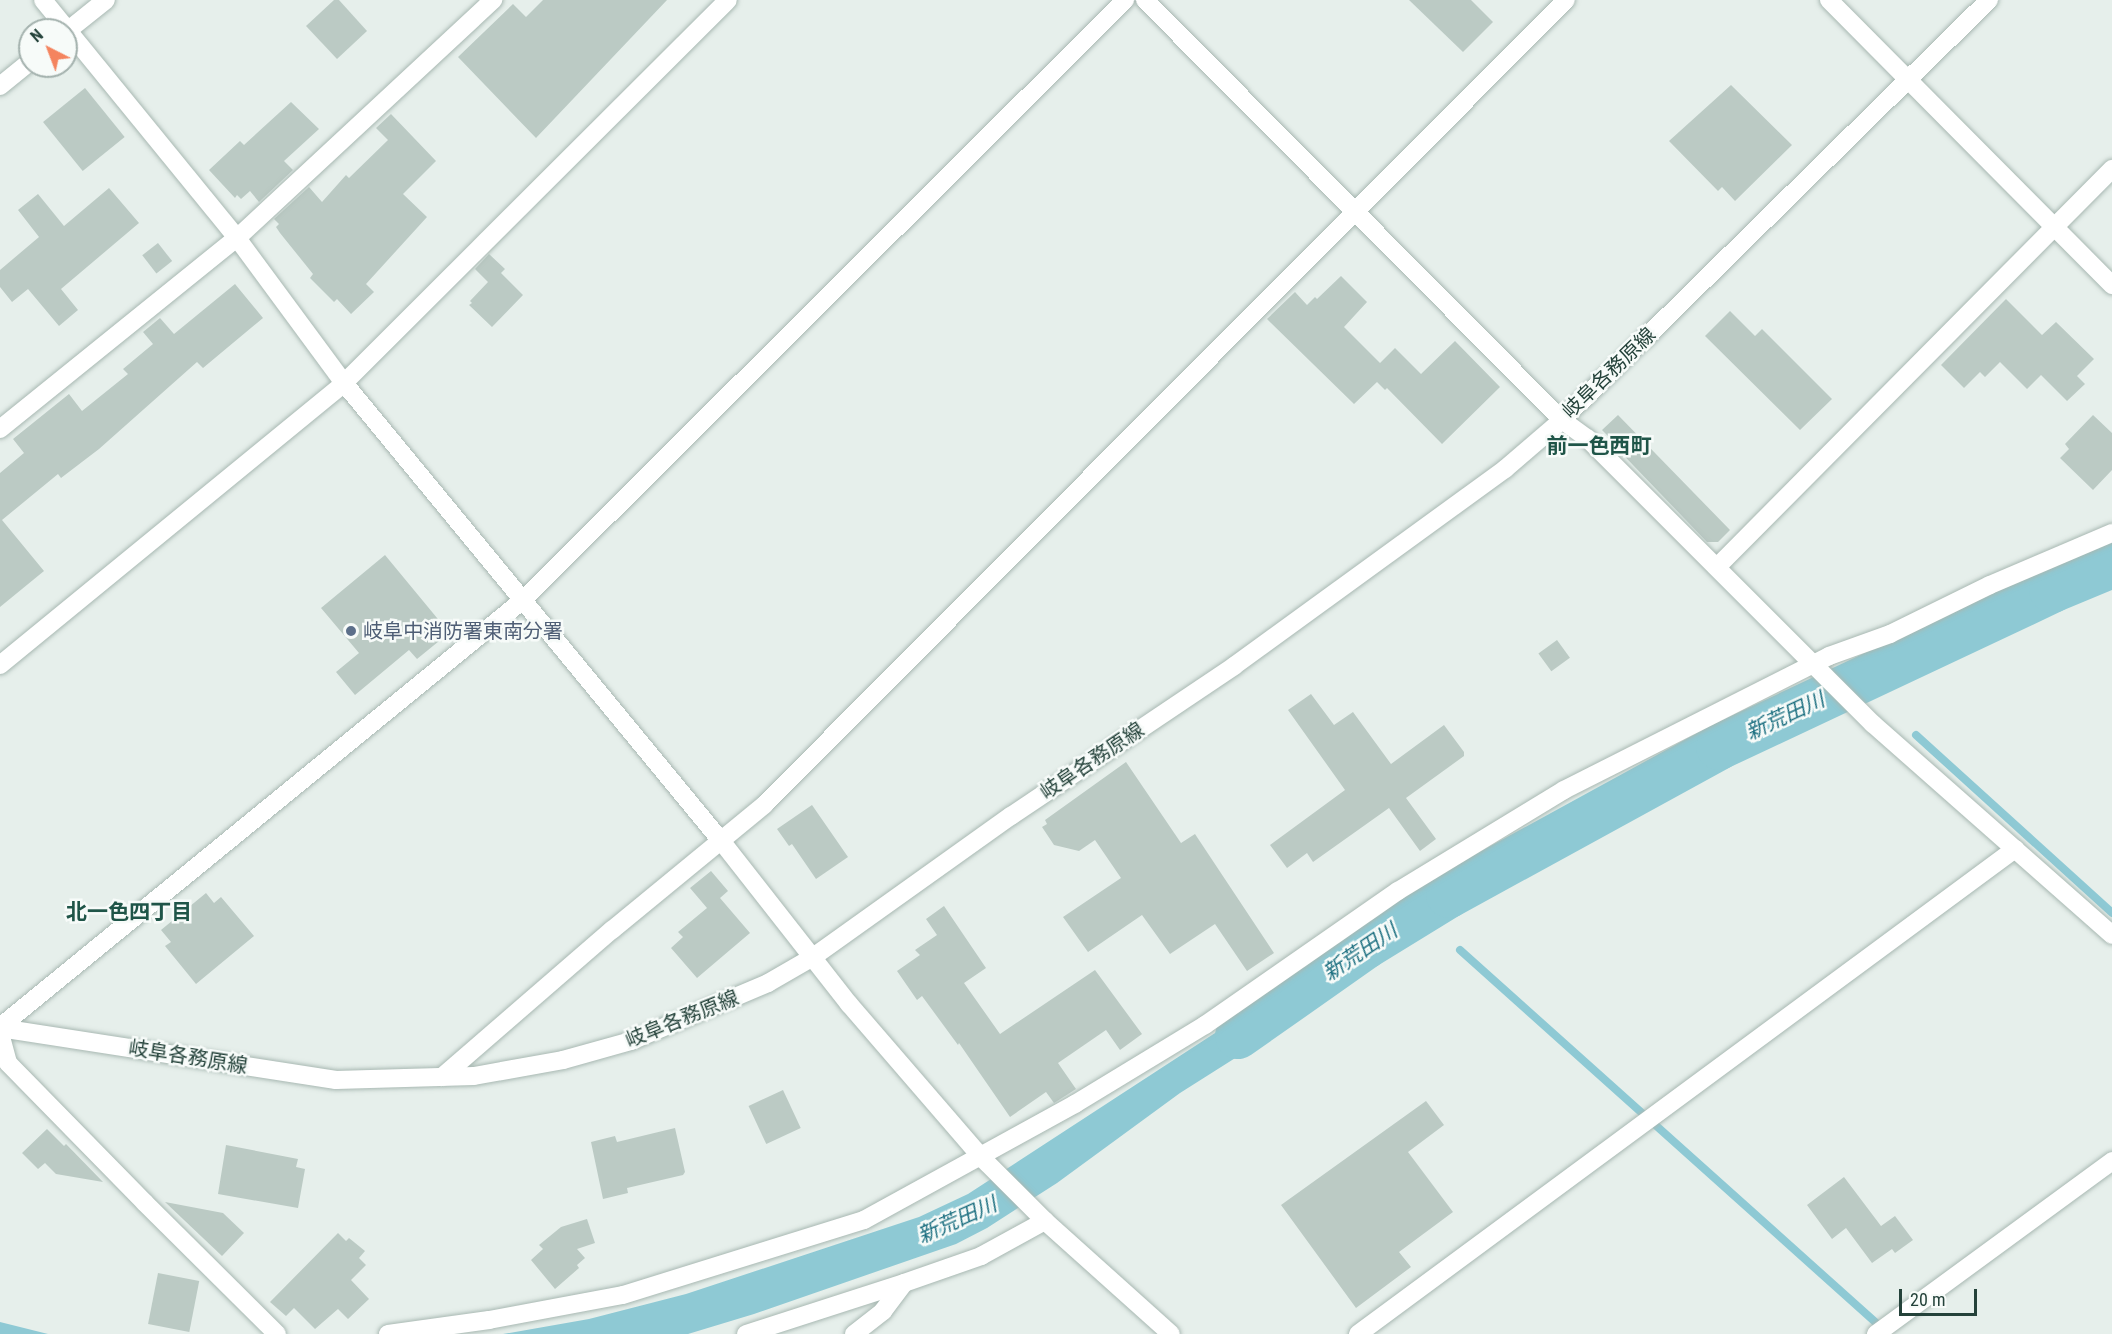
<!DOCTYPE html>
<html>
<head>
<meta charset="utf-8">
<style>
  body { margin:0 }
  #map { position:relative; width:2112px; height:1334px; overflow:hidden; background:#e6efeb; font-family:"Roboto Condensed","Noto Sans JP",sans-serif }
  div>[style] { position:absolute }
  .water>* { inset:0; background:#8ec9d4 }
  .stream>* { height:8px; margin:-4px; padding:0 4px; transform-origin:4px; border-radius:4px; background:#8ec9d4 }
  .river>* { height:46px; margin:-23px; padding:0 23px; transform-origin:23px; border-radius:23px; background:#8ec9d4 }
  .building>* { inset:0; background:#bbcac4; transform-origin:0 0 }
  .roads { filter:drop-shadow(0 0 2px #a8b8b2) drop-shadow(0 0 2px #a8b8b2) }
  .minor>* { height:18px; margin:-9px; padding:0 9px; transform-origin:9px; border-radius:9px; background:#fff }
  .tertiary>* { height:18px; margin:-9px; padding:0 9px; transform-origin:9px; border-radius:9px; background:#fff }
  .secondary>* { height:18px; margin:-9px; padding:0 9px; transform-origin:9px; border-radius:9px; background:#fff }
  .dots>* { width:16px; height:16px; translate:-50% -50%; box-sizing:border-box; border:3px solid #f7fbf9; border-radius:50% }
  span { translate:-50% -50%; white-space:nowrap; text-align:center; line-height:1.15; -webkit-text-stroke:5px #f7fbf9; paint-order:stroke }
  .street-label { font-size:20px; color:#24423a }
  .service-label { font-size:20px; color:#4e5e75 }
  .left { translate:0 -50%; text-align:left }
  .neighbourhood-label { font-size:21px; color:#1f5548; font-weight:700 }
  .water-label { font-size:21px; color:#1c6f80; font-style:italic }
  .north { position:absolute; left:18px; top:18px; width:60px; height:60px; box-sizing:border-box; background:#f7fbf9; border:2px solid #a3b1ad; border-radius:50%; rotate:318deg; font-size:16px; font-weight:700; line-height:24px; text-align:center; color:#24423a }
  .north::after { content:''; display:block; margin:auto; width:21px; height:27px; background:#f4845f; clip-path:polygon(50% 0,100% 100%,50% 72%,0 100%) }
  .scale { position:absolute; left:1899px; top:1289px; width:78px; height:27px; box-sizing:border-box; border:3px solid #24423a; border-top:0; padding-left:8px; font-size:18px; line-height:21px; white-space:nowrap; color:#24423a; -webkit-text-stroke:4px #f7fbf9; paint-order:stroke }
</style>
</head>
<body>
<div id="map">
  <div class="water">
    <div style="clip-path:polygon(1281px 990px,1300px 1017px,1180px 1093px,1057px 1183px,987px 1228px,956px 1244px,754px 1314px,688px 1334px,503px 1334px,589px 1319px,686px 1294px,919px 1217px,968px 1194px)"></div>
    <div style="clip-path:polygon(0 1322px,48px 1334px,0 1334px)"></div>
  </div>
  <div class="stream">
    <div style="left:1916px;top:735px;width:265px;rotate:42.2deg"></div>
    <div style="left:1460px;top:950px;width:568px;rotate:41.86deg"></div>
  </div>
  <div class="river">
    <div style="left:1238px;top:1036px;width:156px;rotate:-35.1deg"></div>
    <div style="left:1366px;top:946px;width:97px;rotate:-31.6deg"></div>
    <div style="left:1449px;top:895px;width:308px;rotate:-28.7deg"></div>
    <div style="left:1719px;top:747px;width:368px;rotate:-25.2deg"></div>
    <div style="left:2052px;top:590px;width:65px;rotate:-22.6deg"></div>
  </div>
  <div class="building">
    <div style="clip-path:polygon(334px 0,339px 0,367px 31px,337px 59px,306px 26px)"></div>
    <div style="clip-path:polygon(543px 0,667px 0,536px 138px,458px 57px,513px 4px,526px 17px)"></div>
    <div style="clip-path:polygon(1409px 0,1471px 0,1493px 22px,1463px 52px)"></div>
    <div style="clip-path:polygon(1731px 85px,1792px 145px,1735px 201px,1722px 187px,1718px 191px,1669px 141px)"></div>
    <div style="left:85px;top:88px;width:63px;height:54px;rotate:51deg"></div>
    <div style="clip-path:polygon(291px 102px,319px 129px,284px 161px,293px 170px,259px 202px,250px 191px,241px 199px,237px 195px,235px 198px,209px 170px,240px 141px,244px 145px)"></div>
    <div style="clip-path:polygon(391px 114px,436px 161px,403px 194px,427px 217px,366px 284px,374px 292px,351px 314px,337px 299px,334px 302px,310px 278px,313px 274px,280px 233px,276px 227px,279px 224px,274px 219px,309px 187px,322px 202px,346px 175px,349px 178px,388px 140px,376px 128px)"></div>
    <div style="clip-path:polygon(109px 188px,139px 223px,61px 289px,78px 310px,59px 326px,28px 289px,12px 302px,0 287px,0 270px,39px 237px,18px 210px,38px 194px,64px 226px)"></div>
    <div style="left:158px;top:243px;width:23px;height:20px;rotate:52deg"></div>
    <div style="clip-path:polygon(489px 254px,505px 269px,501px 273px,523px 295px,492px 327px,469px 305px,472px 303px,470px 301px,488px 282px,475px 269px)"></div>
    <div style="clip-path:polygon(1341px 276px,1367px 302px,1344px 327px,1380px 363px,1395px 348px,1421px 374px,1455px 341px,1500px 387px,1442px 444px,1387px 388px,1385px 390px,1377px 382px,1354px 404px,1267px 319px,1295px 292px,1307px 305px,1315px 297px,1317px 299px)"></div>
    <div style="clip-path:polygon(235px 284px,263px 318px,203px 368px,197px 362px,99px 449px,61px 478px,58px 474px,2px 520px,44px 571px,0 607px,0 473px,24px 453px,13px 439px,69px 394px,82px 411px,128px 374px,123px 369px,153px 344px,143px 332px,160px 318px,174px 334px)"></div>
    <div style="clip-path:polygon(2006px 299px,2042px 335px,2056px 322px,2094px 359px,2077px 376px,2085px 384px,2067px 401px,2041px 375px,2027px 389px,2000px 362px,1985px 377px,1980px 372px,1964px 388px,1941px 365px)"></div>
    <div style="clip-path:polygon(1730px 311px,1755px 336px,1762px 329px,1832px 399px,1800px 430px,1705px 336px)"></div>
    <div style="clip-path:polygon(1618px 415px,1730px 530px,1718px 542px,1707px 542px,1608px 439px,1609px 437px,1602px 430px)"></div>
    <div style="clip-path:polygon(2093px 415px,2112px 433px,2112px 470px,2093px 490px,2060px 458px,2069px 449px,2065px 444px)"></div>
    <div style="clip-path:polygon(385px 555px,442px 624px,437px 628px,444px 637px,417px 659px,409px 650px,355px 695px,336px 672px,359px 653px,321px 608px)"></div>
    <div style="left:1557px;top:640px;width:22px;height:23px;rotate:54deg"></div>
    <div style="clip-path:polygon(1311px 694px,1334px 725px,1353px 712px,1391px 764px,1444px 725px,1464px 752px,1464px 756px,1406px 798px,1436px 839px,1420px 851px,1389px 808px,1313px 862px,1307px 853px,1287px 868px,1270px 845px,1345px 790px,1288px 710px)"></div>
    <div style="clip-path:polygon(1126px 762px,1181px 843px,1195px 834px,1274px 953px,1247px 971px,1215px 924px,1170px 954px,1142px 915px,1088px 952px,1063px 917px,1121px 878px,1095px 840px,1079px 851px,1054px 845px,1042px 827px,1047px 824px,1045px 820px)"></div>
    <div style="clip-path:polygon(812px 805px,848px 857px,816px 879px,792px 844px,789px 846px,777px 829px)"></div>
    <div style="clip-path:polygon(711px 871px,728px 891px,720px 898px,750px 933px,697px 978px,671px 948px,683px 937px,678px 932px,707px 908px,690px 888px)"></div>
    <div style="clip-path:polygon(206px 893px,214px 903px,221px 897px,254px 936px,196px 984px,165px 946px,171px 942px,161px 930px)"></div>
    <div style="clip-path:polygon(944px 906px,986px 968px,964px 983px,1000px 1034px,1095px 970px,1142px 1034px,1120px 1050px,1106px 1030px,1058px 1063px,1076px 1089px,1054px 1103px,1046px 1092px,1010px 1117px,959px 1043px,958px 1045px,922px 996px,917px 1000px,897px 971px,920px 955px,915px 950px,937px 935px,926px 919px)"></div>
    <div style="left:783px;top:1090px;width:42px;height:38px;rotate:65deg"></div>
    <div style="clip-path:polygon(1426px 1101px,1444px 1125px,1408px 1152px,1453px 1212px,1399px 1252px,1411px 1267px,1356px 1308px,1281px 1205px)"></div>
    <div style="clip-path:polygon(675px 1128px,685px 1172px,683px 1175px,627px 1188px,628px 1193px,603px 1199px,591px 1142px,615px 1136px,617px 1142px)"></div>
    <div style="clip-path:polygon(47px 1129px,64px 1146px,66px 1144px,103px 1182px,56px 1174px,45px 1163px,38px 1169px,22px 1153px)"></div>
    <div style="clip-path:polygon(226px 1145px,298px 1159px,296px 1167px,305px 1169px,298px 1208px,218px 1194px)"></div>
    <div style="clip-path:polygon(1844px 1177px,1881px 1226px,1895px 1216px,1913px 1240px,1895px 1253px,1892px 1249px,1872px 1263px,1846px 1228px,1832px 1239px,1807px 1205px)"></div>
    <div style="clip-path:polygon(165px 1202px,223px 1213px,244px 1233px,222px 1256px)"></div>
    <div style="clip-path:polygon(587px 1219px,595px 1243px,577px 1249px,585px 1258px,577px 1265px,579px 1268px,555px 1289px,531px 1260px,543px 1249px,539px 1245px,561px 1227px)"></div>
    <div style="clip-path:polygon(338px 1233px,346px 1241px,349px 1238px,365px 1251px,359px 1258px,366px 1265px,351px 1280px,369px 1299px,348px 1319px,338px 1309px,315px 1329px,294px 1308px,286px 1316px,270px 1302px)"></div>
    <div style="left:158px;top:1273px;width:42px;height:52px;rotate:11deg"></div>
  </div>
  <div class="roads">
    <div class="minor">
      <div style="left:1145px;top:0;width:592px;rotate:45.21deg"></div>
      <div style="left:1562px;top:420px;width:31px;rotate:36deg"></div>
      <div style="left:1587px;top:438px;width:404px;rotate:45deg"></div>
      <div style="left:1873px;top:724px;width:319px;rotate:41.4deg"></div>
      <div style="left:1829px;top:0;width:402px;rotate:45.2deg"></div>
      <div style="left:66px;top:32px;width:51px;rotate:-38.7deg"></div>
      <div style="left:0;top:86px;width:38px;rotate:-39deg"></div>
      <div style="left:0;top:429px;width:304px;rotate:-38.9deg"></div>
      <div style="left:237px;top:238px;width:350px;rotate:-42.9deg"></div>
      <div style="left:1717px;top:567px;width:561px;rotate:-45.22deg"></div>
      <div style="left:0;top:665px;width:445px;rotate:-39.3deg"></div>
      <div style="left:344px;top:383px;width:542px;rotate:-44.93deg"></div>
      <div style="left:0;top:1027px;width:675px;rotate:-39.23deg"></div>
      <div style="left:523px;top:600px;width:850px;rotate:-44.9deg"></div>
      <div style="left:0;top:1033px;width:31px;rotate:75deg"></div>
      <div style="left:8px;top:1063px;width:196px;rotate:45.6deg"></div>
      <div style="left:145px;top:1203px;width:186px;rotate:44.8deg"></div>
      <div style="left:442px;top:1077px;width:225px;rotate:-40.9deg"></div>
      <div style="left:612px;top:930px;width:197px;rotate:-39.4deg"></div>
      <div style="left:764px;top:805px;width:1136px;rotate:-45.11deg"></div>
      <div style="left:388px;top:1334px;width:102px;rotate:-7.9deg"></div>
      <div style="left:489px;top:1320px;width:136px;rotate:-10.6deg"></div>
      <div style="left:623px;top:1295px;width:252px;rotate:-17.3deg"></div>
      <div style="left:864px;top:1220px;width:241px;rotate:-28.8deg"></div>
      <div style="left:1075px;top:1104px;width:152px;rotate:-31.3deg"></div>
      <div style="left:1205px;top:1025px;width:235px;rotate:-34.8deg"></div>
      <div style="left:1398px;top:891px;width:194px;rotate:-31.3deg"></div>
      <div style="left:1564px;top:790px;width:297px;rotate:-26.8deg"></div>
      <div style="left:1829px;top:656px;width:65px;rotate:-19.8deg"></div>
      <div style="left:1890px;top:634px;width:111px;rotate:-26.1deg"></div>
      <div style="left:1990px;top:585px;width:133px;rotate:-23.1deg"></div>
      <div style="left:746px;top:1334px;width:166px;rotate:-17.9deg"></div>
      <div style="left:854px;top:1334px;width:37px;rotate:-38deg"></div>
      <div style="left:883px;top:1311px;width:35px;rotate:-53deg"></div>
      <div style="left:904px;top:1283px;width:82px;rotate:-19.3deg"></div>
      <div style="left:981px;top:1256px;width:73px;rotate:-28.7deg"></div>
      <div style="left:1358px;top:1334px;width:817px;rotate:-36.43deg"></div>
      <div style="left:1876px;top:1334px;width:293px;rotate:-36.2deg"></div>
    </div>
    <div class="tertiary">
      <div style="left:43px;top:0;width:307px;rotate:50.8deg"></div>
      <div style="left:237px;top:238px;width:180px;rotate:53.6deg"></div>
      <div style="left:344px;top:383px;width:595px;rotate:50.53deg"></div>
      <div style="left:722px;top:842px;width:206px;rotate:51.9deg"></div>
      <div style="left:849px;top:1004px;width:202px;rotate:49.2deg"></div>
      <div style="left:981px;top:1157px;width:91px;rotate:45deg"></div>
      <div style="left:1045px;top:1221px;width:169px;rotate:41.9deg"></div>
    </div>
    <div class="secondary">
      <div style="left:0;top:1028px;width:340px;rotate:8.8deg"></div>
      <div style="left:336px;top:1080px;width:138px;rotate:-1.7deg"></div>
      <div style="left:474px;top:1076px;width:90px;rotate:-10.2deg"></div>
      <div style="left:563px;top:1060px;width:71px;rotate:-15.6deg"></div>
      <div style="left:631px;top:1041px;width:149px;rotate:-22.9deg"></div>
      <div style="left:768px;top:983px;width:52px;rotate:-30deg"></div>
      <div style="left:813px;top:957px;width:243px;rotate:-35.5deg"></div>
      <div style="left:1011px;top:816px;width:269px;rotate:-33.9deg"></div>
      <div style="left:1234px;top:666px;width:335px;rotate:-36deg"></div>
      <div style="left:1505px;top:469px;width:75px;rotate:-40.7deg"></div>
      <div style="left:1562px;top:420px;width:599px;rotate:-44.53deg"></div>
    </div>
  </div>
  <div class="dots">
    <div style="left:351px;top:631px;background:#5c6f8a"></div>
  </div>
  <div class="street-label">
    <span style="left:1609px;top:373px;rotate:-44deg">岐阜各務原線</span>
    <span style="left:1092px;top:761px;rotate:-34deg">岐阜各務原線</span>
    <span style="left:682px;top:1019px;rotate:-22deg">岐阜各務原線</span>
    <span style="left:188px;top:1057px;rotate:9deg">岐阜各務原線</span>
  </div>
  <div class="service-label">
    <span class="left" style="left:363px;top:631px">岐阜中消防署東南分署</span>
  </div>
  <div class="neighbourhood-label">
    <span style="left:1599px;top:446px">前一色西町</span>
    <span style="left:129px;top:912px">北一色四丁目</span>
  </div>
  <div class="water-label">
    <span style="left:1785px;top:716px;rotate:-25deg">新荒田川</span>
    <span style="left:1360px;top:952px;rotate:-34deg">新荒田川</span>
    <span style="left:957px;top:1220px;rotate:-24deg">新荒田川</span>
  </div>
  <div class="north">N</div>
  <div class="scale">20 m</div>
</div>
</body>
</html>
